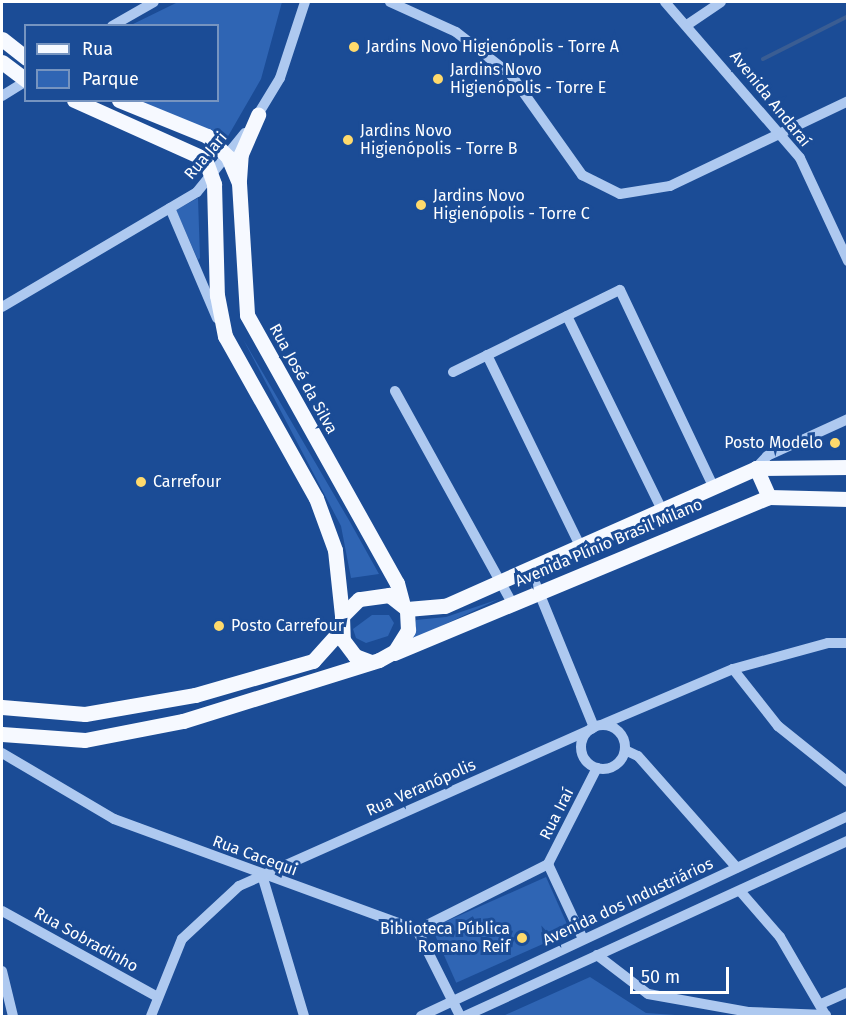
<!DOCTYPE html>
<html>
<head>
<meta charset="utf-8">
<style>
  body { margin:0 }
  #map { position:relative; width:849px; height:1018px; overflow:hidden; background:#1b4c96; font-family:"Fira Sans",sans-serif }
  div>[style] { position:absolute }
  .green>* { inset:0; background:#2f65b4; transform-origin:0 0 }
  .stream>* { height:4px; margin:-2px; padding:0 2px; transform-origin:2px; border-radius:2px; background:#3a5d93 }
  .minor>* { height:10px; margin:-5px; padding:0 5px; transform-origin:5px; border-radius:5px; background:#aec9f0 }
  .minor>.ring { margin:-5px; padding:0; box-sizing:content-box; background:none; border:10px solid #aec9f0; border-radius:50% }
  .major>* { height:15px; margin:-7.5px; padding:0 7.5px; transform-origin:7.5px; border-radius:7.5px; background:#f6f9ff }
  .dots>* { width:16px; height:16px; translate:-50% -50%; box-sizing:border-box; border:3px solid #1b4c96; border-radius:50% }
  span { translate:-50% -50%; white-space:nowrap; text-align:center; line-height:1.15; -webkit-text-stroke:6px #1b4c96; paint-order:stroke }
  .poi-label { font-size:16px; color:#fff }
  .left { translate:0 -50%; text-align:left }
  .right { translate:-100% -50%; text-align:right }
  .street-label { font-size:16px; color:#fff }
  .frame { position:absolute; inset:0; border:3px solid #fff; pointer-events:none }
  .legend { position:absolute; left:24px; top:24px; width:195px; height:78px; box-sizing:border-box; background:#1b4c96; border:2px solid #7694c0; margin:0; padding:8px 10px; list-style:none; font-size:18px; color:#fff }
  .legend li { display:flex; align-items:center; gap:12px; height:30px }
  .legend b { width:30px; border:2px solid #7694c0 }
  .scale { position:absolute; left:630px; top:967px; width:99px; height:27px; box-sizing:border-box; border:3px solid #fff; border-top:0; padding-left:8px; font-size:18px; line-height:21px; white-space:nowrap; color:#fff; -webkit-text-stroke:4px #1b4c96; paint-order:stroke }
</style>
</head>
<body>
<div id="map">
  <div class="green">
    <div style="clip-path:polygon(178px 2px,282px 2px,261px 79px,227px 138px,135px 101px,218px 100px,218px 26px,129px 26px)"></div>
    <div style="clip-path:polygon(198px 198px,200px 258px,198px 260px,176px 210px)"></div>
    <div style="clip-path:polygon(243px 339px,350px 522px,379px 574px,351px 578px,341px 526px)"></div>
    <div style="clip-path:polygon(499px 599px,409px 641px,416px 620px,446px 617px)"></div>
    <div style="clip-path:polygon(372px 615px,389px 615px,394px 623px,388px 636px,366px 643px,356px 638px,353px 629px)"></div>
    <div style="left:546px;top:877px;width:60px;height:125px;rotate:66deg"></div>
    <div style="clip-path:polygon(590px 977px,646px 1013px,690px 1016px,503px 1016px)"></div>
  </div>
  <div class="stream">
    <div style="left:763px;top:59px;width:95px;rotate:-26.8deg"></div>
  </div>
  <div class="minor">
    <div style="left:390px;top:2px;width:72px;rotate:24.4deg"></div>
    <div style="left:456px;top:32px;width:70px;rotate:38deg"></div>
    <div style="left:511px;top:75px;width:123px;rotate:54.6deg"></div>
    <div style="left:582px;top:175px;width:42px;rotate:26.6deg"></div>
    <div style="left:620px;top:194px;width:51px;rotate:-9.1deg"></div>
    <div style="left:670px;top:186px;width:197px;rotate:-25.5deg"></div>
    <div style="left:665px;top:2px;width:206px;rotate:49.1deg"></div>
    <div style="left:800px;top:158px;width:114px;rotate:65deg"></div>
    <div style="left:687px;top:25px;width:41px;rotate:-34.1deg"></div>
    <div style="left:112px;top:26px;width:48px;rotate:-29.7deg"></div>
    <div style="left:2px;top:96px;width:28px;rotate:-32deg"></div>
    <div style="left:254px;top:121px;width:50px;rotate:-58.8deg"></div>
    <div style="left:280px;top:78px;width:80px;rotate:-71.8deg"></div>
    <div style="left:170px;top:208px;width:120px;rotate:66.9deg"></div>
    <div style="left:2px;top:307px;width:226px;rotate:-30.5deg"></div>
    <div style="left:197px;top:192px;width:76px;rotate:-50.9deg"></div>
    <div style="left:567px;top:316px;width:214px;rotate:63.9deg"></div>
    <div style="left:487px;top:355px;width:210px;rotate:64deg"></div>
    <div style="left:453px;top:372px;width:186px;rotate:-26.2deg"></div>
    <div style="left:620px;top:290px;width:217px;rotate:64.6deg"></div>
    <div style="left:395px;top:391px;width:242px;rotate:61.1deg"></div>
    <div style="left:756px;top:468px;width:16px;rotate:-47deg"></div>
    <div style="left:767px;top:456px;width:89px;rotate:-24.6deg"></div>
    <div style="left:529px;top:568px;width:172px;rotate:67.8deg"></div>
    <div style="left:733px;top:669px;width:73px;rotate:51.7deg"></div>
    <div style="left:778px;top:726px;width:90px;rotate:38.7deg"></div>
    <div style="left:601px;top:725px;width:143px;rotate:-23deg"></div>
    <div style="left:733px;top:669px;width:98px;rotate:-15.3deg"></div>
    <div style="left:828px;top:643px;width:20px"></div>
    <div class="ring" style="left:581px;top:725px;width:34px;height:34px"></div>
    <div style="left:625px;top:750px;width:14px;rotate:25deg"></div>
    <div style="left:638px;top:756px;width:149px;rotate:48.5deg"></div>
    <div style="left:2px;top:753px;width:130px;rotate:30.5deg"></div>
    <div style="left:114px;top:819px;width:323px;rotate:20.1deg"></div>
    <div style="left:417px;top:930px;width:96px;rotate:63.4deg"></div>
    <div style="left:262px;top:875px;width:147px;rotate:73.4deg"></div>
    <div style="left:740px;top:891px;width:61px;rotate:49deg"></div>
    <div style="left:780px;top:937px;width:91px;rotate:59.8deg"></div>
    <div style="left:2px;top:911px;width:176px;rotate:28.9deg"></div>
    <div style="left:417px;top:930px;width:147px;rotate:-26.7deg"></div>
    <div style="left:583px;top:939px;width:83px;rotate:-115deg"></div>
    <div style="left:548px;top:864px;width:108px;rotate:-63deg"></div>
    <div style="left:597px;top:955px;width:64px;rotate:37.4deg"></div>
    <div style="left:648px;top:994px;width:103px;rotate:10.1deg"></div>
    <div style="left:749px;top:1012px;width:77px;rotate:2.2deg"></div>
    <div style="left:2px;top:971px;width:46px;rotate:76.3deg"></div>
    <div style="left:821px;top:1004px;width:30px;rotate:-24deg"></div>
    <div style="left:151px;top:1016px;width:83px;rotate:-68.1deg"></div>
    <div style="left:182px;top:939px;width:78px;rotate:-42.9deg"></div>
    <div style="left:239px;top:886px;width:386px;rotate:-24deg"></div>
    <div style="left:421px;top:1016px;width:472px;rotate:-25.1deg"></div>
    <div style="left:465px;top:1016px;width:421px;rotate:-24.6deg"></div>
  </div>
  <div class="major">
    <div style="left:2px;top:39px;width:31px;rotate:38deg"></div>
    <div style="left:2px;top:62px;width:30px;rotate:37deg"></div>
    <div style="left:74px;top:100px;width:144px;rotate:24.2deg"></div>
    <div style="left:205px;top:159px;width:27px;rotate:70deg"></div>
    <div style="left:214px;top:184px;width:111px;rotate:88.5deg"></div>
    <div style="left:217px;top:295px;width:42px;rotate:79deg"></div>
    <div style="left:225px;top:336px;width:186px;rotate:60.7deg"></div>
    <div style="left:316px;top:498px;width:55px;rotate:69.9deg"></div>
    <div style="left:335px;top:550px;width:66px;rotate:83.9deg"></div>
    <div style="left:119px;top:100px;width:95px;rotate:22.2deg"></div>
    <div style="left:207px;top:136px;width:30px;rotate:45deg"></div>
    <div style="left:228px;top:157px;width:28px;rotate:67deg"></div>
    <div style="left:239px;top:183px;width:132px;rotate:86.5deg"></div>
    <div style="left:247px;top:315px;width:307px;rotate:60.8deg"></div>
    <div style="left:397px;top:583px;width:20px;rotate:75deg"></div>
    <div style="left:239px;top:180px;width:26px;rotate:-86deg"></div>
    <div style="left:241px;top:154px;width:43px;rotate:-66.4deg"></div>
    <div style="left:756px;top:468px;width:32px;rotate:66deg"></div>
    <div style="left:407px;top:609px;width:38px;rotate:-5deg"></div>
    <div style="left:445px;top:606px;width:340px;rotate:-23.9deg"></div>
    <div style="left:756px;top:468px;width:92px;rotate:-0.6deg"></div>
    <div style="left:394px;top:653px;width:406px;rotate:-22.6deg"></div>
    <div style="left:769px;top:497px;width:79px;rotate:1.5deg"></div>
    <div style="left:2px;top:707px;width:83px;rotate:4.8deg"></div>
    <div style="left:85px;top:714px;width:112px;rotate:-9.8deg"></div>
    <div style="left:195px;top:695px;width:123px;rotate:-16.1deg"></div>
    <div style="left:313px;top:661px;width:40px;rotate:-48deg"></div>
    <div style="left:2px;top:734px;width:83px;rotate:4.1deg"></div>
    <div style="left:85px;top:740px;width:100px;rotate:-11deg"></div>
    <div style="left:183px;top:721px;width:205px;rotate:-17.3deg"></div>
    <div style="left:379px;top:660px;width:18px;rotate:-29deg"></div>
    <div style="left:395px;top:651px;width:25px;rotate:-58deg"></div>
    <div style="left:408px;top:630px;width:21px;rotate:-93deg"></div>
    <div style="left:407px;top:609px;width:23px;rotate:-142deg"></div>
    <div style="left:389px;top:595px;width:30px;rotate:172deg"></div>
    <div style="left:359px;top:599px;width:24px;rotate:135deg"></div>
    <div style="left:342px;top:616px;width:24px;rotate:88deg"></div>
    <div style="left:343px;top:640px;width:20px;rotate:53deg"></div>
    <div style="left:355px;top:656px;width:17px;rotate:21deg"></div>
  </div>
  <div class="dots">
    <div style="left:354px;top:47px;background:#ffda6c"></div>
    <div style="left:438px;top:79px;background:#ffda6c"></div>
    <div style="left:348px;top:140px;background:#ffda6c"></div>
    <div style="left:421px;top:205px;background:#ffda6c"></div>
    <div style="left:835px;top:443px;background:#ffda6c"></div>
    <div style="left:141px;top:482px;background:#ffda6c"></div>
    <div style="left:219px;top:626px;background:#ffda6c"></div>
    <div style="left:522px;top:938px;background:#ffda6c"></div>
  </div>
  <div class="poi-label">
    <span class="left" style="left:366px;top:47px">Jardins Novo Higienópolis - Torre A</span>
    <span class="left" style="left:450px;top:79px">Jardins Novo<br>Higienópolis - Torre E</span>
    <span class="left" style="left:360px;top:140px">Jardins Novo<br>Higienópolis - Torre B</span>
    <span class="left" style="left:433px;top:205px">Jardins Novo<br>Higienópolis - Torre C</span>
    <span class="right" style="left:823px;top:443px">Posto Modelo</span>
    <span class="left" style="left:153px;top:482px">Carrefour</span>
    <span class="left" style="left:231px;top:626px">Posto Carrefour</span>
    <span class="right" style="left:510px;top:938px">Biblioteca Pública<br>Romano Reif</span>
  </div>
  <div class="street-label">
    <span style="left:770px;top:99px;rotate:51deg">Avenida Andaraí</span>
    <span style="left:206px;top:156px;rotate:-50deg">Rua Jari</span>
    <span style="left:303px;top:379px;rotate:61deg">Rua José da Silva</span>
    <span style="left:609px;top:543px;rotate:-23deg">Avenida Plínio Brasil Milano</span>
    <span style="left:421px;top:788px;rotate:-24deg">Rua Veranópolis</span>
    <span style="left:557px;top:814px;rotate:-63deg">Rua Iraí</span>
    <span style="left:255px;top:856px;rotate:20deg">Rua Cacequi</span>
    <span style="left:628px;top:902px;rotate:-25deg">Avenida dos Industriários</span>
    <span style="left:86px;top:940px;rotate:29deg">Rua Sobradinho</span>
  </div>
  <div class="frame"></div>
  <ul class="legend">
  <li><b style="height:8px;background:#f6f9ff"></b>Rua</li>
  <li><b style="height:16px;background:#2f65b4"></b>Parque</li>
  </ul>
  <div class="scale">50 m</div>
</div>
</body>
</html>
